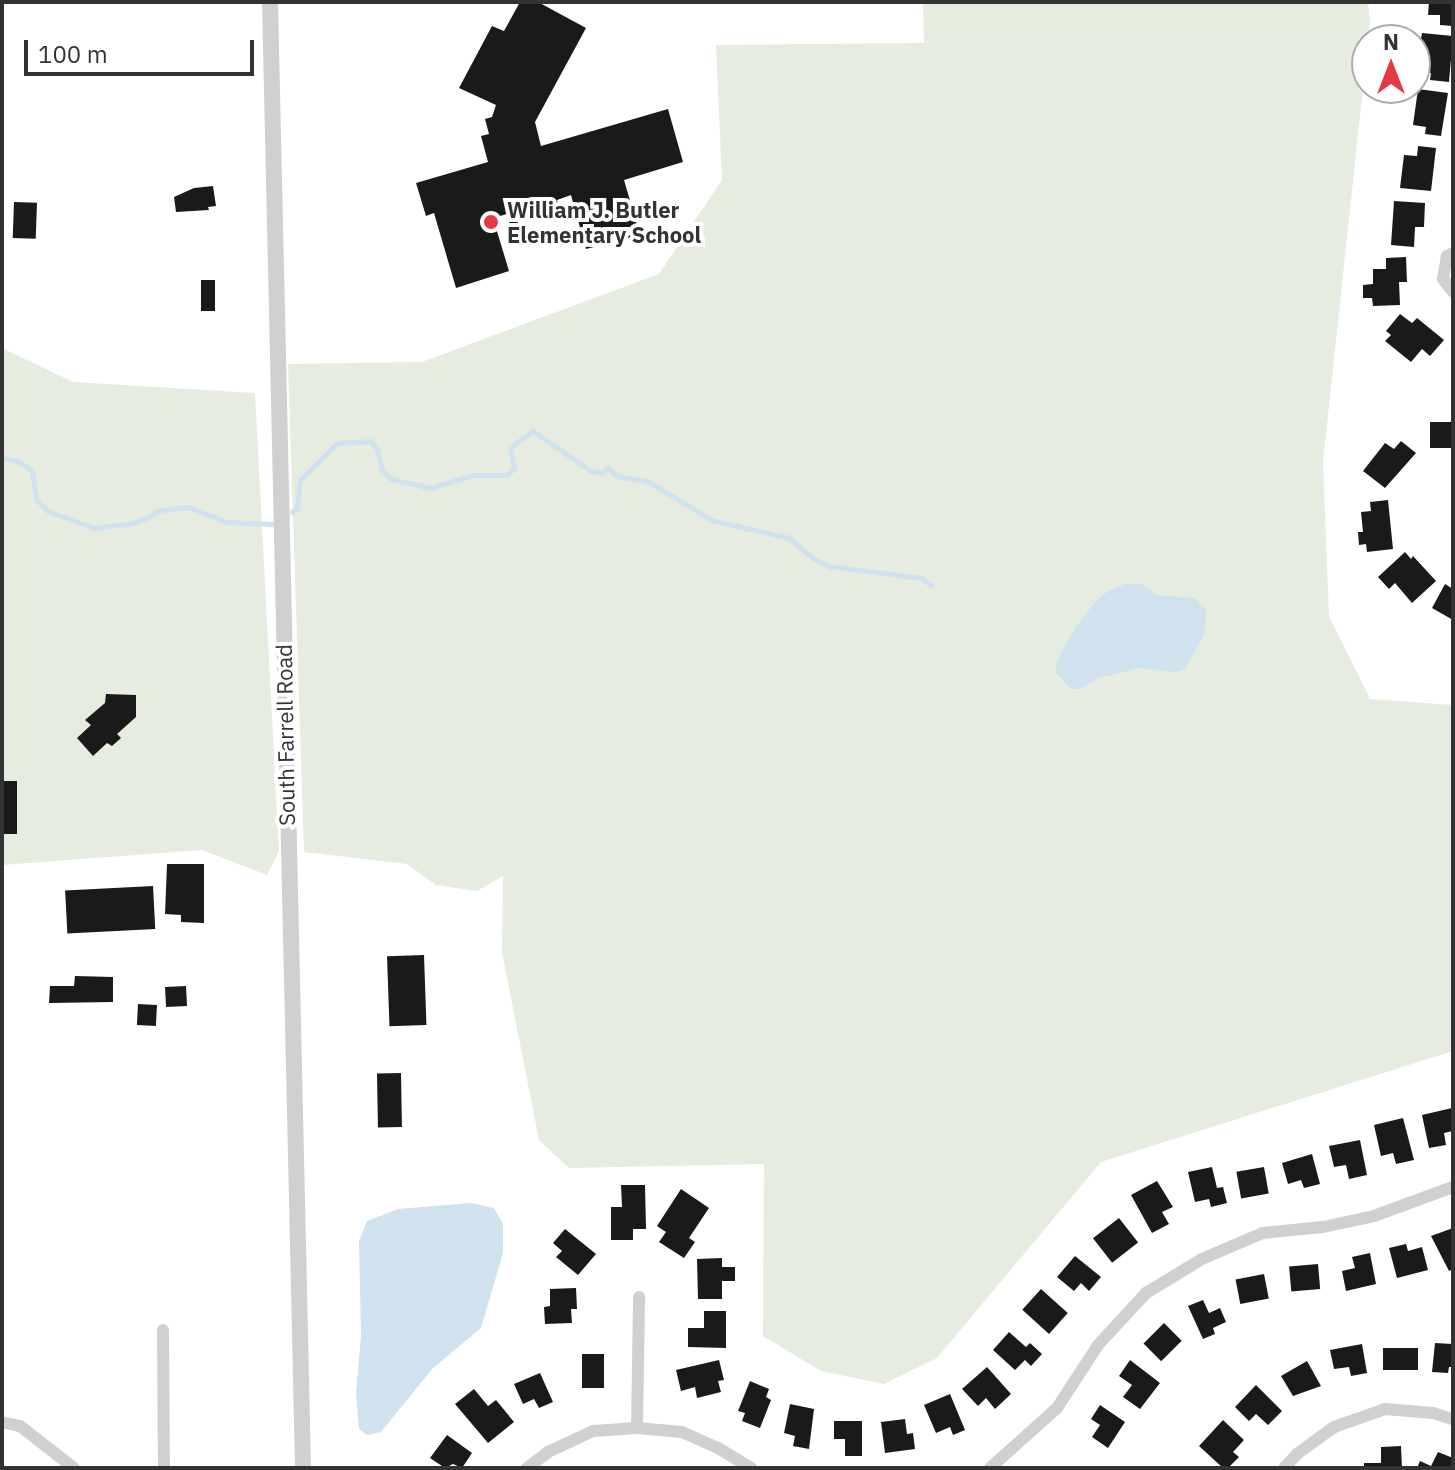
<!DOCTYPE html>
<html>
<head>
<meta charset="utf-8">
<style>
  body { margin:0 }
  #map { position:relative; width:1455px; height:1470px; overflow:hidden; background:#fff; font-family:"IBM Plex Sans",sans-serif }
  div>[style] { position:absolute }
  .green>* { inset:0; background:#e6ecdf }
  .water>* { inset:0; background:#cfe2ee }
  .stream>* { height:5px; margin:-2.5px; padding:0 2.5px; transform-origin:2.5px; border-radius:2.5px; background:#cfe2ee }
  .building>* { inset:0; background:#1a1a1a; transform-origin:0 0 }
  .minor>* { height:12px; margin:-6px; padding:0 6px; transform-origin:6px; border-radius:6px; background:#d0d0d0 }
  .tertiary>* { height:16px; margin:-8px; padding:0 8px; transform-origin:8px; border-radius:8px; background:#d0d0d0 }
  .dots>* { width:22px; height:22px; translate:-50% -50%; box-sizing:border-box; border:4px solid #fff; border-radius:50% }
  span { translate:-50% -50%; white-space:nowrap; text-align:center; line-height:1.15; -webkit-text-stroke:8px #fff; paint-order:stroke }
  .poi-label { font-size:22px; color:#333; font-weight:700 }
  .left { translate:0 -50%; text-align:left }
  .street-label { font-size:22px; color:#333 }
  .frame { position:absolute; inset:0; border:4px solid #333; pointer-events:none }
  .north { position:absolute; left:1351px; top:24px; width:80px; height:80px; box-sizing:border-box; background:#fff; border:2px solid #adadad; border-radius:50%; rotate:0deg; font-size:22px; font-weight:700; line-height:32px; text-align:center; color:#333 }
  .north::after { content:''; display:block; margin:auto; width:28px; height:36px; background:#e63946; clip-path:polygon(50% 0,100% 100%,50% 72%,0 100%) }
  .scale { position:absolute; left:24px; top:40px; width:230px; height:36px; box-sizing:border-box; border:4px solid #333; border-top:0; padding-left:10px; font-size:24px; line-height:28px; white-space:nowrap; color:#333; -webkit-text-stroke:6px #fff; paint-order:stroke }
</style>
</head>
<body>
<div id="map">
  <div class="green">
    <div style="clip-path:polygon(923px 2px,1368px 2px,1370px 22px,1323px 462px,1329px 616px,1370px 699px,1453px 705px,1453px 1051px,1101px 1162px,937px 1358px,884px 1384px,821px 1371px,763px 1336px,764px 1164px,569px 1168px,539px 1140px,502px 952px,503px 876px,477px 891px,436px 885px,407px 864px,304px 852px,288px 364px,422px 362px,659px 274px,722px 180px,716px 45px,924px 43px)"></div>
    <div style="clip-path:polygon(2px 348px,73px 382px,255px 393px,279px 851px,267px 875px,202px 850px,2px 865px)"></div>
  </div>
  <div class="water">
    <div style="clip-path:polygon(1125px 584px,1141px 584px,1158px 595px,1194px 598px,1206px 609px,1205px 633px,1185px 669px,1175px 672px,1140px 668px,1098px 678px,1081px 689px,1071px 689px,1055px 672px,1058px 659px,1075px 628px,1095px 602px,1108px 591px)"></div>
    <div style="clip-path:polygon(471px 1203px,494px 1208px,503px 1224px,503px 1253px,481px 1328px,432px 1369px,381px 1432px,367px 1435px,359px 1429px,356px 1393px,361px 1336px,359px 1241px,367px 1221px,398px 1209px)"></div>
  </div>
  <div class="stream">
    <div style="left:2px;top:458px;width:18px;rotate:13deg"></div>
    <div style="left:20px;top:462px;width:15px;rotate:37deg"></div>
    <div style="left:32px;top:471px;width:28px;rotate:82deg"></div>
    <div style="left:36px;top:499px;width:17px;rotate:45deg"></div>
    <div style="left:48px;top:511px;width:49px;rotate:20.3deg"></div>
    <div style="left:94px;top:528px;width:34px;rotate:-7deg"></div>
    <div style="left:128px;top:524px;width:22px;rotate:-18deg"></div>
    <div style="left:149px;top:517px;width:12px;rotate:-35deg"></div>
    <div style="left:159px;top:510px;width:29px;rotate:-6deg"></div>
    <div style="left:188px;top:507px;width:42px;rotate:21deg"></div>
    <div style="left:227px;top:522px;width:46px;rotate:2.5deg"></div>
    <div style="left:292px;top:512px;width:6px;rotate:-39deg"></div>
    <div style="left:297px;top:508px;width:28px;rotate:-84deg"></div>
    <div style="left:300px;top:480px;width:52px;rotate:-45deg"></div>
    <div style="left:337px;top:443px;width:33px;rotate:-3deg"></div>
    <div style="left:370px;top:441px;width:10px;rotate:45deg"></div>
    <div style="left:377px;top:448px;width:24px;rotate:78deg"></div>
    <div style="left:382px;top:471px;width:12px;rotate:42deg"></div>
    <div style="left:391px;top:479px;width:41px;rotate:12.7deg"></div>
    <div style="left:431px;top:488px;width:44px;rotate:-17.2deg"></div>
    <div style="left:473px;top:475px;width:34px"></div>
    <div style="left:507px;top:475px;width:10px;rotate:-45deg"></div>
    <div style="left:514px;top:468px;width:21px;rotate:-101deg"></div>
    <div style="left:510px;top:447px;width:28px;rotate:-35deg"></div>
    <div style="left:533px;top:431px;width:70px;rotate:34.6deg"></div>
    <div style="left:591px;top:471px;width:10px;rotate:11deg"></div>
    <div style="left:601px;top:473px;width:9px;rotate:-36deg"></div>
    <div style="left:608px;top:468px;width:12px;rotate:42deg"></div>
    <div style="left:617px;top:476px;width:30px;rotate:9deg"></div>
    <div style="left:647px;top:481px;width:76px;rotate:31deg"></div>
    <div style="left:712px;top:520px;width:79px;rotate:13.2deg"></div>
    <div style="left:789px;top:538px;width:33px;rotate:40deg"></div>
    <div style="left:814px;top:559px;width:17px;rotate:25deg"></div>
    <div style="left:829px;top:566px;width:93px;rotate:7.4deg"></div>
    <div style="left:921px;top:578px;width:12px;rotate:35deg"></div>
  </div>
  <div class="building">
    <div style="clip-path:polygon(520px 2px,538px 2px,586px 28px,535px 122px,541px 146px,668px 109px,683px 162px,624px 180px,640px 235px,586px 249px,571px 195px,557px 200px,560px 212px,510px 226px,507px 214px,493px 218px,509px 271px,456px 288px,434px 213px,426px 216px,416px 183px,488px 162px,481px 136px,489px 134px,485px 119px,492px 117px,496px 105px,459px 88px,492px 26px,504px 31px)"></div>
    <div style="clip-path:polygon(1429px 2px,1453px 2px,1453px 26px,1440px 25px,1440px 15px,1428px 15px)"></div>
    <div style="clip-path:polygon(1422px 33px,1453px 36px,1449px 82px,1430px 80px,1431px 73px,1415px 71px)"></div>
    <div style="clip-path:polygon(1418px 89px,1448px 93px,1441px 136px,1425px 134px,1426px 127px,1413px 125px)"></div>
    <div style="clip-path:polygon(1418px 146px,1436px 148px,1431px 191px,1400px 188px,1404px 155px,1417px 156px)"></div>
    <div style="clip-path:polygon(213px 186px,216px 206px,208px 207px,209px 210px,176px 212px,174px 197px,194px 188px)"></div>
    <div style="clip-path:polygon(1394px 201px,1425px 203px,1424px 227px,1415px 227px,1414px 247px,1391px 245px)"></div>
    <div style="left:14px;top:202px;width:23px;height:36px;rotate:2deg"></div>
    <div style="clip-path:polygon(1406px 257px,1407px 282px,1399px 282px,1400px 305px,1373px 306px,1372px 298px,1363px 298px,1363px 285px,1373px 284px,1373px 269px,1386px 269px,1386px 258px)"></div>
    <div style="left:201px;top:280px;width:14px;height:31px"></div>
    <div style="clip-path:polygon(1400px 314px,1412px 323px,1417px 318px,1444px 340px,1430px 356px,1422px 349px,1411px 362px,1385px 341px,1391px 335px,1386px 331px)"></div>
    <div style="left:1430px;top:422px;width:23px;height:26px"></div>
    <div style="clip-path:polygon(1401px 441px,1416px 453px,1385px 488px,1363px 471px,1385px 443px,1394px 449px)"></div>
    <div style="clip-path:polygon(1388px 500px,1393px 549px,1367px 552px,1366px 544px,1359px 545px,1358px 532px,1363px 532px,1361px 512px,1371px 511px,1370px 502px)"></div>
    <div style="clip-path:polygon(1405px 552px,1411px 559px,1413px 556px,1436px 581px,1412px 603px,1395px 583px,1389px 589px,1378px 577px)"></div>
    <div style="clip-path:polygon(1445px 584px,1453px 589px,1453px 620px,1432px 608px)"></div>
    <div style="clip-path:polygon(106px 694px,136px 695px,136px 717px,117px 734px,121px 738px,112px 746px,107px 743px,93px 756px,77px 738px,91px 725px,85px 720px,105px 703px)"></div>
    <div style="left:2px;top:781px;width:15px;height:53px"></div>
    <div style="clip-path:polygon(167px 864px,204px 864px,204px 923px,181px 922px,181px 915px,165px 914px)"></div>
    <div style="left:153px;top:886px;width:43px;height:88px;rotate:87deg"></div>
    <div style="left:424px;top:955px;width:70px;height:37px;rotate:88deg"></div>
    <div style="clip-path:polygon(75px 976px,113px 977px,113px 1002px,49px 1003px,50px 986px,74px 986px)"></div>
    <div style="left:186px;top:986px;width:20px;height:21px;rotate:87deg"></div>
    <div style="left:138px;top:1004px;width:19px;height:21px;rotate:3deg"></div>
    <div style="left:401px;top:1073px;width:54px;height:24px;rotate:89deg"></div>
    <div style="clip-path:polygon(1452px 1108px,1453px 1131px,1444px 1133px,1446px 1145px,1429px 1148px,1422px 1115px)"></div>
    <div style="clip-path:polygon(1403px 1118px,1414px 1160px,1396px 1164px,1393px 1153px,1381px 1156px,1374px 1125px)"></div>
    <div style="clip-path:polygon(1360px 1140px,1367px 1175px,1349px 1179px,1346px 1165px,1334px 1167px,1329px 1146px)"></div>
    <div style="clip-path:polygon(1312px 1154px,1320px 1184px,1304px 1188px,1301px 1180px,1288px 1184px,1282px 1163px)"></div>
    <div style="clip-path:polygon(1212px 1167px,1217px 1188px,1223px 1187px,1227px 1203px,1211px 1207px,1209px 1199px,1195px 1202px,1188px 1172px)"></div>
    <div style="left:1264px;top:1167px;width:27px;height:28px;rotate:80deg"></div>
    <div style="clip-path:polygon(1157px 1181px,1173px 1207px,1162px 1212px,1169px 1224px,1152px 1233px,1131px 1195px)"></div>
    <div style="clip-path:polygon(621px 1185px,645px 1185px,646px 1229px,633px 1229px,633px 1240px,611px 1240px,611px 1207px,622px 1207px)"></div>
    <div style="clip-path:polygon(681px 1189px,709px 1208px,689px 1238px,695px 1242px,684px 1258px,659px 1242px,666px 1232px,657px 1226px)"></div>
    <div style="left:1119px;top:1218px;width:31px;height:33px;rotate:52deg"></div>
    <div style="clip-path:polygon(1453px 1228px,1453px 1269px,1449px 1271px,1431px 1236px)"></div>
    <div style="clip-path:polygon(565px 1229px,596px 1254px,578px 1275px,556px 1257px,562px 1251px,553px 1243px)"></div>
    <div style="clip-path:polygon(1406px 1244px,1408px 1251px,1422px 1247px,1428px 1270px,1397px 1278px,1389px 1248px)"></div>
    <div style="clip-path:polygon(1370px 1253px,1376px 1284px,1346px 1291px,1342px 1271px,1355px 1268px,1352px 1257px)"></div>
    <div style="clip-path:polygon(1075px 1256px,1101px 1277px,1089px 1291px,1081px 1283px,1074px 1291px,1057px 1277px)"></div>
    <div style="clip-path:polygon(722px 1258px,722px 1267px,735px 1267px,735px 1281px,722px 1281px,722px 1299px,698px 1299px,697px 1259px)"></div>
    <div style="left:1318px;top:1264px;width:25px;height:29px;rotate:85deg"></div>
    <div style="left:1264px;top:1274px;width:25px;height:29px;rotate:79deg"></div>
    <div style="clip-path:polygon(576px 1288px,577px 1309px,571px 1309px,572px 1323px,545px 1324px,544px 1307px,550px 1306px,550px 1289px)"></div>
    <div style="left:1041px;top:1289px;width:36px;height:28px;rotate:42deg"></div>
    <div style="clip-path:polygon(1203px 1300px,1209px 1313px,1220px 1308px,1226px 1322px,1213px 1328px,1215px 1334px,1203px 1339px,1188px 1306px)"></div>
    <div style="clip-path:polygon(704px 1311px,726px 1311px,726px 1348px,688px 1347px,688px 1328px,704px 1328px)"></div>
    <div style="left:1164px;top:1323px;width:25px;height:29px;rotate:45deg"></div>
    <div style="clip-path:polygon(1009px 1332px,1026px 1347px,1030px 1343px,1042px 1354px,1031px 1366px,1025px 1360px,1015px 1370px,993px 1350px)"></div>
    <div style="clip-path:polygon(1435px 1343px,1453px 1344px,1453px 1367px,1449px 1367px,1448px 1373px,1432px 1372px)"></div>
    <div style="clip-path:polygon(1362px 1344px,1367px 1373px,1351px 1376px,1349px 1367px,1334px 1369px,1330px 1350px)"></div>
    <div style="left:1418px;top:1348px;width:22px;height:35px;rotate:90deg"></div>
    <div style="left:582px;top:1354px;width:22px;height:34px"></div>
    <div style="clip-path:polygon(719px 1360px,724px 1380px,718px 1381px,721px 1392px,697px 1398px,695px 1387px,681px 1391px,676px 1370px)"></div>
    <div style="clip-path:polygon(1130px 1360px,1160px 1383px,1140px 1409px,1123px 1397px,1132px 1385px,1119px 1376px)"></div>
    <div style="clip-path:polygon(1307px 1361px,1321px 1386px,1293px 1396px,1281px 1376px)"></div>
    <div style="clip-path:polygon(987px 1367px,1011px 1394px,995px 1409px,986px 1398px,978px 1406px,962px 1389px)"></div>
    <div style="clip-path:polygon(540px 1373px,553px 1402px,539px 1408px,534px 1399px,523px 1404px,514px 1384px)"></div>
    <div style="clip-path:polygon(750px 1381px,769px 1389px,766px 1397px,771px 1400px,760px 1428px,742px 1421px,745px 1413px,738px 1411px)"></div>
    <div style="clip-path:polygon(1256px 1385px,1282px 1411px,1268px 1425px,1256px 1414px,1249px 1421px,1235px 1407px)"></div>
    <div style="clip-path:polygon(474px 1389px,488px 1406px,496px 1400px,514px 1422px,488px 1443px,455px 1404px)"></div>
    <div style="clip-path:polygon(950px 1394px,965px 1430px,953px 1435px,950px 1427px,936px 1433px,924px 1405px)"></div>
    <div style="clip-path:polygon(790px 1404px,814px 1409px,809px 1449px,793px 1446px,795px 1436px,784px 1433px)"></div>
    <div style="clip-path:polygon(1100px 1405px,1125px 1422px,1108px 1448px,1092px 1437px,1100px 1425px,1091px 1419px)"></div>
    <div style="clip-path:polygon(905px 1419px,907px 1434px,913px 1433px,915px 1449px,885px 1453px,881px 1422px)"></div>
    <div style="clip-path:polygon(1223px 1420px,1244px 1440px,1233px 1452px,1239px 1457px,1228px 1468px,1223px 1468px,1199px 1446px)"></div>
    <div style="clip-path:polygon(834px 1421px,862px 1421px,862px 1456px,845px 1456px,845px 1439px,834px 1439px)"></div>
    <div style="clip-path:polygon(447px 1435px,472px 1453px,462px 1468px,453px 1464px,445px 1468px,430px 1458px)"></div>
    <div style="clip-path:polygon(1401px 1446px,1402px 1468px,1364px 1468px,1364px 1463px,1381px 1463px,1381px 1447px)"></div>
    <div style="clip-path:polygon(1438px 1452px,1453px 1458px,1452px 1468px,1417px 1468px,1420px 1461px,1431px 1466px)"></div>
  </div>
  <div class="minor">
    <div style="left:1453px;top:253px;width:7px;rotate:153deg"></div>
    <div style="left:1447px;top:256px;width:23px;rotate:100deg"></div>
    <div style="left:1443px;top:279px;width:16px;rotate:52deg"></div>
    <div style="left:163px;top:1330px;width:138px;rotate:89.6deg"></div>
    <div style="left:2px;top:1422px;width:18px;rotate:13deg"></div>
    <div style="left:20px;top:1426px;width:68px;rotate:37.9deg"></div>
    <div style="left:637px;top:1428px;width:131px;rotate:-89.1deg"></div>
    <div style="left:527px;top:1468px;width:26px;rotate:-37deg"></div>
    <div style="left:548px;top:1452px;width:50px;rotate:-25deg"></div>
    <div style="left:593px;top:1431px;width:44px;rotate:-3.9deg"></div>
    <div style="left:637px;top:1428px;width:45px;rotate:5.1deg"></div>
    <div style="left:682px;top:1432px;width:39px;rotate:24deg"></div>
    <div style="left:718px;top:1448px;width:39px;rotate:31deg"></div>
    <div style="left:990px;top:1468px;width:90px;rotate:-41.8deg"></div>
    <div style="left:1057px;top:1408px;width:75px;rotate:-56.9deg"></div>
    <div style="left:1098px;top:1345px;width:71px;rotate:-47.3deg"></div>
    <div style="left:1146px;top:1293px;width:66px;rotate:-31.3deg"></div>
    <div style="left:1202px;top:1259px;width:66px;rotate:-23.1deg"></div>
    <div style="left:1263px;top:1233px;width:60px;rotate:-5.7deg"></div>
    <div style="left:1323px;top:1227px;width:52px;rotate:-12.2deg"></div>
    <div style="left:1374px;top:1216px;width:84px;rotate:-20.2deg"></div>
    <div style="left:1284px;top:1468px;width:19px;rotate:-47deg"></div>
    <div style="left:1297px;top:1454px;width:46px;rotate:-36.1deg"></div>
    <div style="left:1334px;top:1427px;width:54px;rotate:-19.4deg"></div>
    <div style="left:1385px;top:1409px;width:48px;rotate:4.8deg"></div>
    <div style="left:1433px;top:1413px;width:21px;rotate:17deg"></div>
  </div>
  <div class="tertiary">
    <div style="left:270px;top:2px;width:1466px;rotate:88.71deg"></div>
  </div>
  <div class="dots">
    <div style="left:491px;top:222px;background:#e63946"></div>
  </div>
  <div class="poi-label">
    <span class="left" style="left:507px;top:222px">William J. Butler<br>Elementary School</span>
  </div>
  <div class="street-label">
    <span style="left:285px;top:735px;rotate:-91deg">South Farrell Road</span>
  </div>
  <div class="frame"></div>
  <div class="north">N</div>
  <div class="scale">100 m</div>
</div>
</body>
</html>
